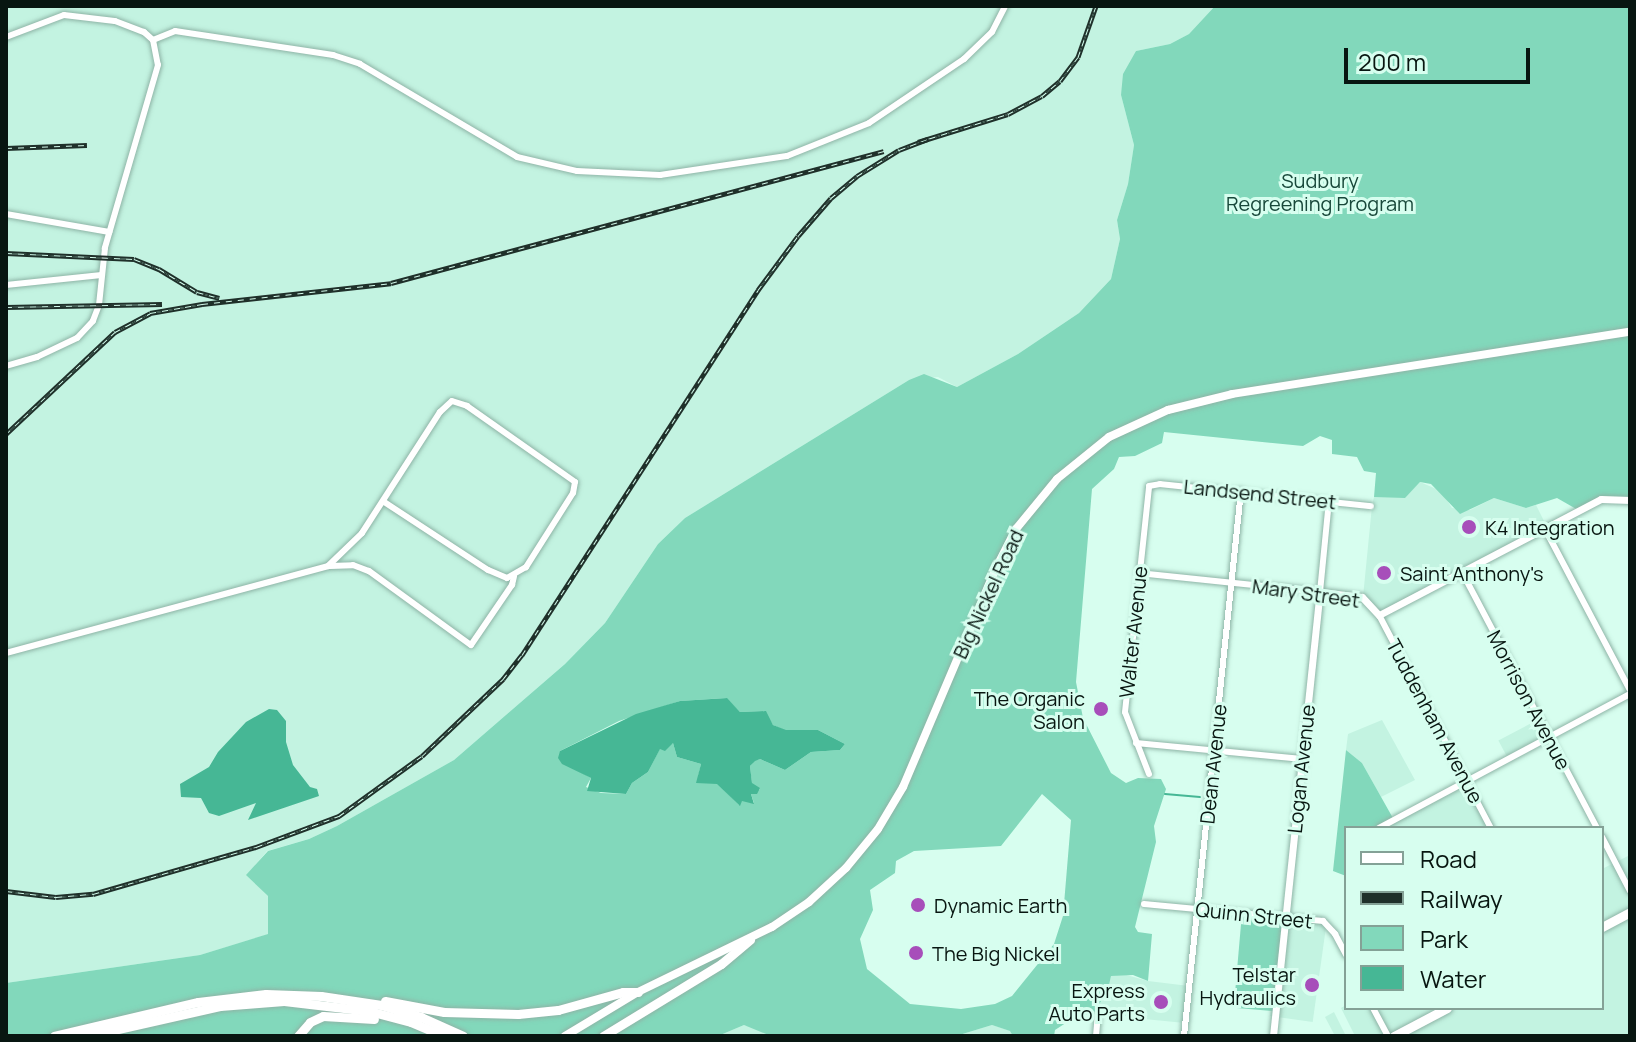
<!DOCTYPE html>
<html>
<head>
<meta charset="utf-8">
<style>
  body { margin:0 }
  #map { position:relative; width:1636px; height:1042px; overflow:hidden; background:#d7feef; font-family:Manrope,sans-serif }
  div>[style] { position:absolute }
  .built>* { inset:0; background:#c3f3e1; transform-origin:0 0 }
  .green>* { inset:0; background:#82d8bb; transform-origin:0 0 }
  .water>* { inset:0; background:#46b795 }
  .stream>* { height:2px; margin:-1px; padding:0 1px; transform-origin:1px; border-radius:1px; background:#46b795 }
  .roads { filter:drop-shadow(0 0 2px #8eb4a6) drop-shadow(0 0 2px #8eb4a6) }
  .minor>* { height:6px; margin:-3px; padding:0 3px; transform-origin:3px; border-radius:3px; background:#fff }
  .tertiary>* { height:7px; margin:-3.5px; padding:0 3.5px; transform-origin:3.5px; border-radius:3.5px; background:#fff }
  .secondary>* { height:8px; margin:-4px; padding:0 4px; transform-origin:4px; border-radius:4px; background:#fff }
  .primary>* { height:9px; margin:-4.5px; padding:0 4.5px; transform-origin:4.5px; border-radius:4.5px; background:#fff }
  .rail>* { height:5px; margin-top:-2.5px; transform-origin:0; background:repeating-linear-gradient(90deg,#d7feef 0 6px,#1f302a 0 12px); box-sizing:border-box; border-block:2px solid #1f302a }
  .dots>* { width:22px; height:22px; translate:-50% -50%; box-sizing:border-box; border:4px solid #d7feef; border-radius:50% }
  span { translate:-50% -50%; white-space:nowrap; text-align:center; line-height:1.15; -webkit-text-stroke:6px #d7feef; paint-order:stroke }
  .park-label { font-size:20px; color:#18483a }
  .street-label { font-size:20px; color:#081611 }
  .poi-label { font-size:20px; color:#081611 }
  .left { translate:0 -50%; text-align:left }
  .right { translate:-100% -50%; text-align:right }
  .frame { position:absolute; inset:0; border:8px solid #081611; pointer-events:none }
  .legend { position:absolute; left:1344px; top:826px; width:260px; height:184px; box-sizing:border-box; background:#d7feef; border:2px solid #84a196; margin:0; padding:10px 14px; list-style:none; font-size:24px; color:#081611 }
  .legend li { display:flex; align-items:center; gap:16px; height:40px }
  .legend b { width:40px; border:2px solid #84a196 }
  .scale { position:absolute; left:1344px; top:48px; width:186px; height:36px; box-sizing:border-box; border:4px solid #081611; border-top:0; padding-left:10px; font-size:24px; line-height:28px; white-space:nowrap; color:#081611; -webkit-text-stroke:6px #d7feef; paint-order:stroke }
</style>
</head>
<body>
<div id="map">
  <div class="built">
    <div style="clip-path:polygon(6px 6px,1215px 6px,1189px 34px,1170px 44px,1136px 51px,1121px 95px,1134px 145px,1128px 184px,1117px 220px,1120px 239px,1111px 279px,1079px 313px,1018px 354px,957px 387px,938px 377px,909px 380px,685px 518px,658px 544px,605px 623px,565px 664px,454px 760px,337px 826px,309px 839px,267px 851px,247px 875px,268px 896px,269px 934px,200px 955px,6px 983px)"></div>
    <div style="clip-path:polygon(1420px 482px,1441px 491px,1452px 508px,1470px 510px,1494px 498px,1526px 508px,1536px 505px,1546px 525px,1379px 614px,1363px 597px,1372px 506px,1374px 497px,1407px 495px)"></div>
    <div style="left:1539px;top:719px;width:19px;height:46px;rotate:62deg"></div>
    <div style="clip-path:polygon(1382px 720px,1415px 780px,1381px 797px,1362px 763px,1346px 750px,1348px 734px)"></div>
    <div style="clip-path:polygon(1467px 780px,1492px 828px,1380px 828px)"></div>
    <div style="clip-path:polygon(1630px 855px,1630px 1036px,1355px 1036px,1341px 1008px,1346px 1005px,1602px 1008px,1602px 869px)"></div>
    <div style="left:1284px;top:917px;width:43px;height:100px;rotate:8deg"></div>
    <div style="clip-path:polygon(1123px 974px,1148px 981px,1189px 986px,1185px 1023px,1093px 1014px,1108px 990px,1111px 976px)"></div>
    <div style="clip-path:polygon(1334px 1012px,1346px 1036px,1335px 1036px,1325px 1017px)"></div>
    <div style="clip-path:polygon(744px 1025px,766px 1031px,771px 1036px,718px 1036px)"></div>
    <div style="clip-path:polygon(992px 1025px,1011px 1031px,1013px 1036px,956px 1036px)"></div>
  </div>
  <div class="green">
    <div style="clip-path:polygon(evenodd,1215px 6px,1630px 6px,1630px 500px,1606px 498px,1578px 510px,1557px 498px,1526px 508px,1494px 498px,1460px 514px,1431px 484px,1420px 482px,1405px 498px,1374px 497px,1376px 473px,1364px 471px,1357px 457px,1332px 454px,1332px 440px,1320px 436px,1303px 446px,1164px 432px,1162px 443px,1135px 456px,1119px 457px,1114px 469px,1092px 489px,1076px 682px,1083px 718px,1111px 773px,1126px 783px,1138px 778px,1161px 779px,1166px 789px,1154px 826px,1156px 842px,1135px 927px,1138px 932px,1152px 934px,1148px 981px,1133px 975px,1111px 976px,1108px 990px,1093px 1014px,1078px 1015px,1055px 1030px,1054px 1036px,1013px 1036px,1010px 1031px,992px 1025px,956px 1036px,771px 1036px,744px 1025px,718px 1036px,464px 1036px,438px 1023px,295px 994px,51px 1036px,6px 1036px,6px 983px,200px 955px,268px 934px,268px 896px,246px 875px,268px 851px,309px 839px,337px 826px,454px 760px,565px 664px,605px 623px,658px 544px,685px 518px,909px 380px,924px 374px,957px 387px,1018px 354px,1079px 313px,1111px 279px,1120px 239px,1117px 220px,1128px 184px,1134px 145px,1121px 95px,1123px 74px,1136px 51px,1170px 44px,1189px 34px,1215px 6px,726px 698px,740px 712px,764px 711px,773px 725px,786px 731px,818px 730px,845px 744px,840px 750px,811px 752px,785px 770px,760px 759px,755px 760px,750px 766px,752px 784px,760px 789px,751px 794px,754px 803px,742px 800px,739px 805px,718px 784px,698px 777px,701px 764px,677px 757px,673px 743px,660px 748px,648px 772px,632px 783px,626px 794px,601px 793px,586px 787px,591px 778px,562px 762px,560px 751px,619px 721px,680px 701px,726px 698px,1215px 6px,1042px 794px,1071px 820px,1063px 916px,1054px 944px,1012px 996px,995px 1004px,961px 1009px,910px 1004px,867px 969px,860px 939px,873px 910px,870px 890px,895px 873px,896px 861px,914px 851px,1001px 846px,1042px 794px)"></div>
    <div style="clip-path:polygon(1346px 750px,1362px 763px,1394px 820px,1380px 828px,1346px 828px,1346px 876px,1333px 871px)"></div>
    <div style="left:1242px;top:913px;width:42px;height:95px;rotate:5deg"></div>
    <div style="clip-path:polygon(284px 1002px,349px 1008px,443px 1036px,89px 1036px,193px 1012px)"></div>
  </div>
  <div class="water">
    <div style="clip-path:polygon(727px 698px,740px 712px,766px 711px,773px 725px,786px 730px,818px 730px,845px 744px,840px 750px,811px 752px,785px 770px,760px 759px,755px 761px,750px 766px,752px 783px,760px 788px,757px 794px,751px 794px,754px 804px,742px 801px,740px 806px,717px 784px,696px 783px,701px 764px,677px 757px,673px 743px,665px 751px,660px 749px,648px 772px,632px 783px,626px 794px,587px 791px,591px 778px,562px 764px,558px 758px,560px 751px,636px 714px,680px 701px)"></div>
    <div style="clip-path:polygon(269px 709px,277px 710px,286px 721px,286px 742px,293px 765px,310px 787px,317px 789px,319px 796px,248px 820px,256px 803px,219px 816px,209px 813px,201px 798px,181px 797px,180px 784px,209px 767px,218px 752px,246px 722px)"></div>
  </div>
  <div class="stream">
    <div style="left:1165px;top:794px;width:35px;rotate:5deg"></div>
  </div>
  <div class="roads">
    <div class="minor">
      <div style="left:6px;top:37px;width:62px;rotate:-20.8deg"></div>
      <div style="left:64px;top:15px;width:51px;rotate:6.7deg"></div>
      <div style="left:115px;top:21px;width:31px;rotate:21deg"></div>
      <div style="left:144px;top:32px;width:12px;rotate:42deg"></div>
      <div style="left:153px;top:40px;width:25px;rotate:79deg"></div>
      <div style="left:158px;top:65px;width:191px;rotate:106.2deg"></div>
      <div style="left:105px;top:248px;width:57px;rotate:96deg"></div>
      <div style="left:99px;top:305px;width:17px;rotate:111deg"></div>
      <div style="left:93px;top:321px;width:23px;rotate:133deg"></div>
      <div style="left:77px;top:338px;width:44px;rotate:154.6deg"></div>
      <div style="left:37px;top:357px;width:32px;rotate:164deg"></div>
      <div style="left:153px;top:40px;width:24px;rotate:-22deg"></div>
      <div style="left:175px;top:31px;width:160px;rotate:8.6deg"></div>
      <div style="left:333px;top:55px;width:28px;rotate:18deg"></div>
      <div style="left:360px;top:64px;width:182px;rotate:30.6deg"></div>
      <div style="left:517px;top:157px;width:62px;rotate:13.1deg"></div>
      <div style="left:577px;top:171px;width:83px;rotate:2.8deg"></div>
      <div style="left:660px;top:175px;width:128px;rotate:-8.5deg"></div>
      <div style="left:787px;top:156px;width:88px;rotate:-21.9deg"></div>
      <div style="left:869px;top:123px;width:115px;rotate:-34deg"></div>
      <div style="left:964px;top:59px;width:39px;rotate:-44deg"></div>
      <div style="left:992px;top:32px;width:29px;rotate:-63deg"></div>
      <div style="left:6px;top:214px;width:105px;rotate:9.9deg"></div>
      <div style="left:6px;top:285px;width:96px;rotate:-6deg"></div>
      <div style="left:1544px;top:527px;width:184px;rotate:62.2deg"></div>
      <div style="left:330px;top:566px;width:23px;rotate:-2deg"></div>
      <div style="left:353px;top:565px;width:17px;rotate:21deg"></div>
      <div style="left:369px;top:571px;width:126px;rotate:36deg"></div>
      <div style="left:471px;top:645px;width:73px;rotate:-55.7deg"></div>
      <div style="left:512px;top:585px;width:9px;rotate:-77deg"></div>
      <div style="left:1462px;top:572px;width:289px;rotate:62.2deg"></div>
      <div style="left:1139px;top:573px;width:182px;rotate:6deg"></div>
      <div style="left:1320px;top:592px;width:91px;rotate:-84.4deg"></div>
      <div style="left:1379px;top:615px;width:241px;rotate:62.3deg"></div>
      <div style="left:6px;top:653px;width:334px;rotate:-15.1deg"></div>
      <div style="left:328px;top:566px;width:47px;rotate:-44.1deg"></div>
      <div style="left:362px;top:533px;width:144px;rotate:-57.2deg"></div>
      <div style="left:440px;top:412px;width:16px;rotate:-43deg"></div>
      <div style="left:452px;top:401px;width:16px;rotate:18deg"></div>
      <div style="left:467px;top:406px;width:132px;rotate:35.1deg"></div>
      <div style="left:575px;top:482px;width:11px;rotate:100deg"></div>
      <div style="left:573px;top:493px;width:88px;rotate:122.4deg"></div>
      <div style="left:526px;top:567px;width:22px;rotate:150deg"></div>
      <div style="left:507px;top:578px;width:21px;rotate:-157deg"></div>
      <div style="left:488px;top:570px;width:124px;rotate:-146.8deg"></div>
      <div style="left:1136px;top:743px;width:167px;rotate:5.5deg"></div>
      <div style="left:1149px;top:774px;width:66px;rotate:-111.2deg"></div>
      <div style="left:1125px;top:712px;width:227px;rotate:-83.9deg"></div>
      <div style="left:1149px;top:486px;width:11px;rotate:-10deg"></div>
      <div style="left:1160px;top:484px;width:212px;rotate:6deg"></div>
      <div style="left:1379px;top:828px;width:285px;rotate:-28.1deg"></div>
      <div style="left:1602px;top:837px;width:61px;rotate:62.6deg"></div>
      <div style="left:1144px;top:904px;width:180px;rotate:5.4deg"></div>
      <div style="left:1323px;top:921px;width:18px;rotate:47deg"></div>
      <div style="left:1335px;top:934px;width:24px;rotate:62deg"></div>
      <div style="left:1373px;top:1008px;width:32px;rotate:62deg"></div>
      <div style="left:1096px;top:1036px;width:21px;rotate:-85deg"></div>
      <div style="left:1184px;top:1036px;width:548px;rotate:-84.03deg"></div>
    </div>
    <div class="tertiary">
      <div style="left:1273px;top:1036px;width:446px;rotate:-84deg"></div>
      <div style="left:1320px;top:592px;width:42px;rotate:6.8deg"></div>
      <div style="left:1362px;top:597px;width:25px;rotate:47deg"></div>
      <div style="left:1379px;top:615px;width:250px;rotate:-27.6deg"></div>
      <div style="left:1601px;top:499px;width:29px;rotate:2deg"></div>
    </div>
    <div class="secondary">
      <div style="left:565px;top:1036px;width:85px;rotate:-31.1deg"></div>
      <div style="left:638px;top:992px;width:149px;rotate:-25.9deg"></div>
      <div style="left:772px;top:927px;width:45px;rotate:-34deg"></div>
      <div style="left:809px;top:902px;width:50px;rotate:-42.6deg"></div>
      <div style="left:846px;top:868px;width:50px;rotate:-50.6deg"></div>
      <div style="left:878px;top:829px;width:49px;rotate:-59.2deg"></div>
      <div style="left:903px;top:787px;width:240px;rotate:-67deg"></div>
      <div style="left:997px;top:566px;width:42px;rotate:-62.8deg"></div>
      <div style="left:1016px;top:529px;width:65px;rotate:-50.6deg"></div>
      <div style="left:1057px;top:479px;width:67px;rotate:-38.9deg"></div>
      <div style="left:1109px;top:437px;width:65px;rotate:-24.6deg"></div>
      <div style="left:1168px;top:410px;width:66px;rotate:-14deg"></div>
      <div style="left:1232px;top:394px;width:403px;rotate:-8.9deg"></div>
    </div>
    <div class="primary">
      <div style="left:1602px;top:927px;width:32px;rotate:-28deg"></div>
      <div style="left:385px;top:1001px;width:60px;rotate:10.6deg"></div>
      <div style="left:444px;top:1012px;width:74px;rotate:1.5deg"></div>
      <div style="left:518px;top:1014px;width:40px;rotate:-5.7deg"></div>
      <div style="left:558px;top:1010px;width:67px;rotate:-15.5deg"></div>
      <div style="left:623px;top:992px;width:15px"></div>
      <div style="left:54px;top:1036px;width:148px;rotate:-13.3deg"></div>
      <div style="left:198px;top:1002px;width:68px;rotate:-6.7deg"></div>
      <div style="left:266px;top:994px;width:55px;rotate:2.1deg"></div>
      <div style="left:321px;top:996px;width:61px;rotate:8.5deg"></div>
      <div style="left:381px;top:1005px;width:42px;rotate:16.7deg"></div>
      <div style="left:421px;top:1017px;width:46px;rotate:24.3deg"></div>
      <div style="left:87px;top:1036px;width:136px;rotate:-12.7deg"></div>
      <div style="left:220px;top:1006px;width:64px;rotate:-4.5deg"></div>
      <div style="left:284px;top:1001px;width:86px;rotate:6.7deg"></div>
      <div style="left:369px;top:1011px;width:43px;rotate:14.7deg"></div>
      <div style="left:411px;top:1022px;width:36px;rotate:23deg"></div>
      <div style="left:298px;top:1036px;width:18px;rotate:-49deg"></div>
      <div style="left:310px;top:1022px;width:14px;rotate:-25deg"></div>
      <div style="left:323px;top:1016px;width:51px;rotate:3.4deg"></div>
      <div style="left:603px;top:1036px;width:138px;rotate:-31.4deg"></div>
      <div style="left:721px;top:964px;width:38px;rotate:-40deg"></div>
      <div style="left:1394px;top:1036px;width:60px;rotate:-27.8deg"></div>
    </div>
  </div>
  <div class="rail">
    <div style="left:918px;top:142px;width:94px;rotate:-17.3deg"></div>
    <div style="left:1008px;top:114px;width:38px;rotate:-28deg"></div>
    <div style="left:1042px;top:96px;width:23px;rotate:-40deg"></div>
    <div style="left:1060px;top:81px;width:30px;rotate:-53deg"></div>
    <div style="left:1078px;top:57px;width:54px;rotate:-70.6deg"></div>
    <div style="left:6px;top:148px;width:81px;rotate:-2.1deg"></div>
    <div style="left:6px;top:253px;width:128px;rotate:2.7deg"></div>
    <div style="left:134px;top:259px;width:27px;rotate:22deg"></div>
    <div style="left:159px;top:269px;width:44px;rotate:31.2deg"></div>
    <div style="left:197px;top:292px;width:23px;rotate:15deg"></div>
    <div style="left:6px;top:307px;width:156px;rotate:-1.1deg"></div>
    <div style="left:6px;top:434px;width:149px;rotate:-43.1deg"></div>
    <div style="left:115px;top:332px;width:40px;rotate:-28deg"></div>
    <div style="left:150px;top:313px;width:53px;rotate:-9.8deg"></div>
    <div style="left:202px;top:304px;width:190px;rotate:-6.3deg"></div>
    <div style="left:391px;top:283px;width:510px;rotate:-14.99deg"></div>
    <div style="left:6px;top:891px;width:50px;rotate:6.8deg"></div>
    <div style="left:56px;top:897px;width:37px;rotate:-5deg"></div>
    <div style="left:93px;top:894px;width:170px;rotate:-16.1deg"></div>
    <div style="left:256px;top:847px;width:89px;rotate:-20.5deg"></div>
    <div style="left:339px;top:816px;width:102px;rotate:-35.9deg"></div>
    <div style="left:422px;top:756px;width:112px;rotate:-43.5deg"></div>
    <div style="left:503px;top:679px;width:31px;rotate:-52deg"></div>
    <div style="left:522px;top:655px;width:435px;rotate:-57.1deg"></div>
    <div style="left:758px;top:290px;width:67px;rotate:-53.5deg"></div>
    <div style="left:798px;top:236px;width:50px;rotate:-49deg"></div>
    <div style="left:831px;top:198px;width:34px;rotate:-40deg"></div>
    <div style="left:857px;top:176px;width:49px;rotate:-31.8deg"></div>
    <div style="left:899px;top:150px;width:31px;rotate:-21deg"></div>
  </div>
  <div class="dots">
    <div style="left:1469px;top:527px;background:#a74eba"></div>
    <div style="left:1384px;top:573px;background:#a74eba"></div>
    <div style="left:1101px;top:709px;background:#a74eba"></div>
    <div style="left:918px;top:905px;background:#a74eba"></div>
    <div style="left:916px;top:953px;background:#a74eba"></div>
    <div style="left:1312px;top:985px;background:#a74eba"></div>
    <div style="left:1161px;top:1002px;background:#a74eba"></div>
  </div>
  <div class="park-label">
    <span style="left:1320px;top:192px">Sudbury<br>Regreening Program</span>
  </div>
  <div class="street-label">
    <span style="left:1260px;top:494px;rotate:6deg">Landsend Street</span>
    <span style="left:1306px;top:593px;rotate:8deg">Mary Street</span>
    <span style="left:988px;top:594px;rotate:-65deg">Big Nickel Road</span>
    <span style="left:1133px;top:632px;rotate:-84deg">Walter Avenue</span>
    <span style="left:1529px;top:700px;rotate:62deg">Morrison Avenue</span>
    <span style="left:1435px;top:721px;rotate:62deg">Tuddenham Avenue</span>
    <span style="left:1213px;top:764px;rotate:-84deg">Dean Avenue</span>
    <span style="left:1301px;top:769px;rotate:-84deg">Logan Avenue</span>
    <span style="left:1254px;top:915px;rotate:6deg">Quinn Street</span>
  </div>
  <div class="poi-label">
    <span class="left" style="left:1485px;top:527px">K4 Integration</span>
    <span class="left" style="left:1400px;top:573px">Saint Anthony's</span>
    <span class="right" style="left:1085px;top:710px">The Organic<br>Salon</span>
    <span class="left" style="left:934px;top:905px">Dynamic Earth</span>
    <span class="left" style="left:932px;top:953px">The Big Nickel</span>
    <span class="right" style="left:1296px;top:986px">Telstar<br>Hydraulics</span>
    <span class="right" style="left:1145px;top:1002px">Express<br>Auto Parts</span>
  </div>
  <div class="frame"></div>
  <ul class="legend">
  <li><b style="height:10px;background:#fff"></b>Road</li>
  <li><b style="height:10px;background:#1f302a"></b>Railway</li>
  <li><b style="height:22px;background:#82d8bb"></b>Park</li>
  <li><b style="height:22px;background:#46b795"></b>Water</li>
  </ul>
  <div class="scale">200 m</div>
</div>
</body>
</html>
